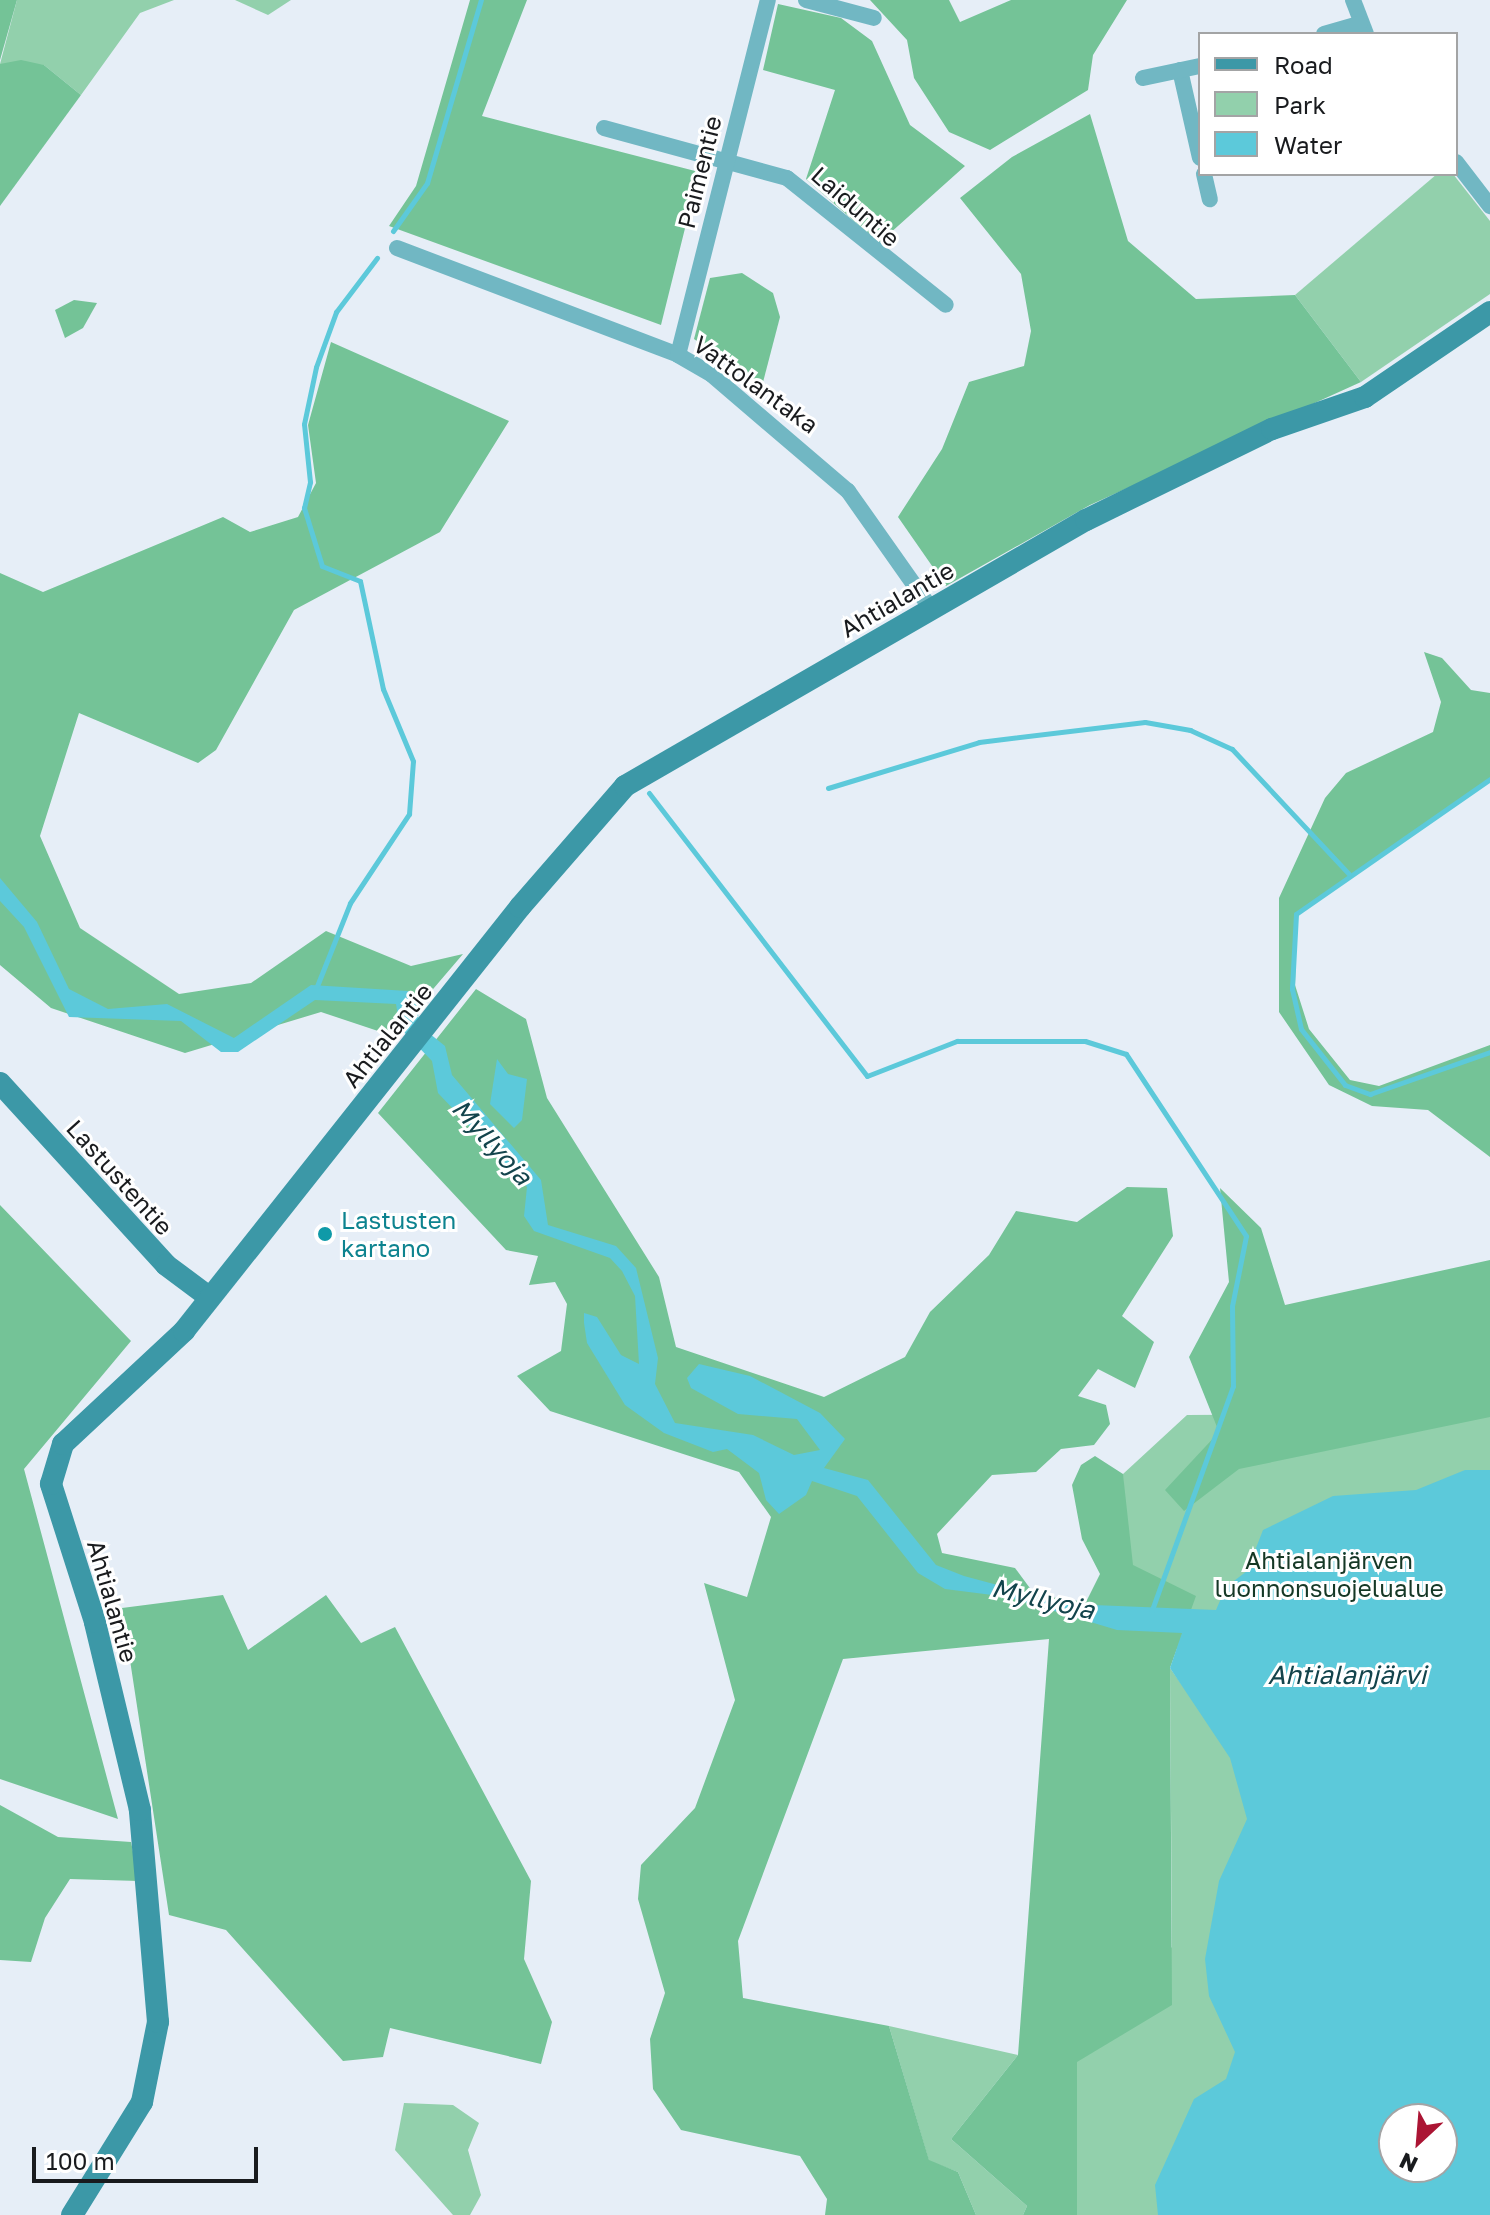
<!DOCTYPE html>
<html>
<head>
<meta charset="utf-8">
<style>
  body { margin:0 }
  #map { position:relative; width:1490px; height:2215px; overflow:hidden; background:#e6eef7; font-family:"Golos Text",sans-serif }
  div>[style] { position:absolute }
  .green>* { inset:0; background:#92d0ac }
  .forest>* { inset:0; background:#74c397 }
  .water>* { inset:0; background:#5cc9da }
  .stream>* { height:5px; margin:-2.5px; padding:0 2.5px; transform-origin:2.5px; border-radius:2.5px; background:#5cc9da }
  .street>* { height:16px; margin:-8px; padding:0 8px; transform-origin:8px; border-radius:8px; background:#71b7c3 }
  .secondary>* { height:22px; margin:-11px; padding:0 11px; transform-origin:11px; border-radius:11px; background:#3c98a7 }
  .dots>* { width:22px; height:22px; translate:-50% -50%; box-sizing:border-box; border:4px solid #fff; border-radius:50% }
  span { translate:-50% -50%; white-space:nowrap; text-align:center; line-height:1.15; -webkit-text-stroke:6px #fff; paint-order:stroke }
  .street-label { font-size:24px; color:#191b1e }
  .culture-label { font-size:24px; color:#0d838f }
  .left { translate:0 -50%; text-align:left }
  .park-label { font-size:24px; color:#153826 }
  .water-label { font-size:26px; color:#13444c; font-style:italic }
  .legend { position:absolute; left:1198px; top:32px; width:260px; height:144px; box-sizing:border-box; background:#fff; border:2px solid #a3a4a5; margin:0; padding:10px 14px; list-style:none; font-size:24px; color:#191b1e }
  .legend li { display:flex; align-items:center; gap:16px; height:40px }
  .legend b { width:40px; border:2px solid #a3a4a5 }
  .north { position:absolute; left:1378px; top:2103px; width:80px; height:80px; box-sizing:border-box; background:#fff; border:2px solid #a3a4a5; border-radius:50%; rotate:206deg; font-size:22px; font-weight:700; line-height:32px; text-align:center; color:#191b1e }
  .north::after { content:''; display:block; margin:auto; width:28px; height:36px; background:#ab1534; clip-path:polygon(50% 0,100% 100%,50% 72%,0 100%) }
  .scale { position:absolute; left:32px; top:2147px; width:226px; height:36px; box-sizing:border-box; border:4px solid #191b1e; border-top:0; padding-left:10px; font-size:24px; line-height:28px; white-space:nowrap; color:#191b1e; -webkit-text-stroke:6px #fff; paint-order:stroke }
</style>
</head>
<body>
<div id="map">
  <div class="green">
    <div style="clip-path:polygon(17px 0,174px 0,140px 13px,81px 95px,44px 65px,0 64px)"></div>
    <div style="clip-path:polygon(235px 0,291px 0,268px 15px)"></div>
    <div style="clip-path:polygon(1437px 174px,1453px 174px,1490px 221px,1490px 294px,1361px 382px,1295px 295px)"></div>
    <div style="clip-path:polygon(evenodd,1490px 1413px,1490px 2215px,1059px 2215px,1064px 2050px,1172px 1947px,1170px 1668px,1214px 1730px,1218px 1690px,1124px 1596px,1123px 1474px,1187px 1415px,1490px 1413px,1394px 2119px,1442px 2119px,1442px 2167px,1394px 2167px,1394px 2119px)"></div>
    <div style="clip-path:polygon(889px 2026px,1018px 2055px,951px 2139px,1027px 2206px,1023px 2215px,976px 2215px,958px 2172px,929px 2161px)"></div>
    <div style="clip-path:polygon(404px 2103px,453px 2105px,479px 2123px,468px 2150px,481px 2195px,470px 2215px,453px 2215px,395px 2150px)"></div>
  </div>
  <div class="forest">
    <div style="clip-path:polygon(0 0,17px 0,0 60px)"></div>
    <div style="clip-path:polygon(470px 0,527px 0,482px 116px,699px 172px,661px 325px,389px 226px,416px 186px)"></div>
    <div style="clip-path:polygon(870px 0,949px 0,960px 22px,1011px 0,1127px 0,1093px 55px,1088px 90px,990px 150px,949px 132px,914px 78px,907px 40px)"></div>
    <div style="clip-path:polygon(778px 4px,841px 18px,872px 41px,910px 125px,965px 166px,879px 243px,806px 179px,835px 90px,763px 70px)"></div>
    <div style="clip-path:polygon(21px 60px,44px 65px,81px 95px,0 206px,0 64px)"></div>
    <div style="clip-path:polygon(1090px 114px,1128px 241px,1196px 299px,1295px 295px,1361px 382px,1090px 505px,946px 586px,898px 517px,942px 449px,969px 382px,1024px 366px,1031px 331px,1021px 274px,960px 198px,1012px 157px)"></div>
    <div style="clip-path:polygon(742px 273px,773px 293px,780px 317px,762px 386px,694px 339px,710px 278px)"></div>
    <div style="clip-path:polygon(74px 300px,97px 303px,83px 328px,65px 338px,55px 310px)"></div>
    <div style="clip-path:polygon(331px 342px,509px 421px,440px 532px,294px 610px,216px 750px,198px 763px,79px 713px,40px 836px,80px 928px,179px 994px,251px 983px,326px 931px,411px 966px,463px 954px,393px 1036px,321px 1012px,185px 1053px,51px 1008px,0 965px,0 573px,43px 592px,223px 517px,250px 532px,298px 517px,316px 483px,308px 425px)"></div>
    <div style="clip-path:polygon(1424px 652px,1442px 658px,1471px 690px,1490px 693px,1490px 779px,1297px 913px,1295px 985px,1309px 1029px,1350px 1080px,1379px 1086px,1490px 1045px,1490px 1157px,1428px 1110px,1372px 1106px,1329px 1085px,1279px 1012px,1279px 898px,1325px 798px,1346px 773px,1433px 732px,1441px 702px)"></div>
    <div style="clip-path:polygon(476px 989px,526px 1019px,547px 1098px,659px 1277px,676px 1347px,824px 1397px,905px 1357px,930px 1312px,989px 1255px,1016px 1211px,1077px 1222px,1127px 1187px,1167px 1188px,1173px 1236px,1122px 1316px,1154px 1342px,1135px 1388px,1098px 1369px,1078px 1396px,1106px 1405px,1110px 1424px,1094px 1445px,1061px 1449px,1036px 1472px,992px 1475px,937px 1534px,942px 1553px,1015px 1568px,1035px 1595px,1086px 1602px,1100px 1574px,1082px 1539px,1072px 1485px,1081px 1465px,1095px 1456px,1123px 1474px,1133px 1565px,1196px 1596px,1170px 1668px,1172px 2005px,1077px 2062px,1077px 2215px,1023px 2215px,1027px 2206px,951px 2139px,1018px 2055px,1049px 1639px,843px 1659px,738px 1941px,743px 1998px,889px 2026px,929px 2160px,958px 2172px,976px 2215px,825px 2215px,827px 2199px,800px 2156px,681px 2130px,653px 2089px,650px 2039px,665px 1993px,638px 1899px,641px 1865px,695px 1808px,735px 1700px,704px 1583px,747px 1597px,771px 1517px,739px 1472px,550px 1411px,517px 1376px,561px 1351px,567px 1304px,555px 1282px,529px 1285px,538px 1256px,506px 1250px,378px 1113px)"></div>
    <div style="clip-path:polygon(1220px 1188px,1261px 1228px,1285px 1305px,1490px 1260px,1490px 1417px,1239px 1469px,1184px 1511px,1165px 1490px,1219px 1432px,1189px 1357px,1229px 1282px)"></div>
    <div style="clip-path:polygon(0 1205px,131px 1341px,24px 1469px,118px 1819px,0 1779px)"></div>
    <div style="clip-path:polygon(223px 1595px,248px 1650px,326px 1595px,361px 1643px,395px 1627px,531px 1881px,524px 1959px,552px 2022px,541px 2064px,390px 2028px,383px 2057px,343px 2061px,226px 1930px,169px 1915px,122px 1608px)"></div>
    <div style="clip-path:polygon(0 1805px,58px 1837px,131px 1842px,139px 1881px,70px 1879px,45px 1918px,31px 1962px,0 1960px)"></div>
  </div>
  <div class="water">
    <div style="clip-path:polygon(evenodd,0 878px,37px 922px,69px 989px,108px 1009px,167px 1004px,234px 1038px,311px 985px,408px 991px,417px 1000px,419px 1025px,445px 1046px,452px 1075px,541px 1180px,548px 1225px,616px 1246px,636px 1268px,658px 1358px,655px 1384px,675px 1423px,753px 1435px,794px 1455px,820px 1450px,797px 1419px,738px 1414px,691px 1388px,687px 1378px,699px 1364px,750px 1376px,820px 1413px,845px 1439px,824px 1468px,868px 1480px,936px 1565px,964px 1576px,1069px 1604px,1216px 1610px,1226px 1587px,1247px 1571px,1263px 1530px,1333px 1496px,1416px 1490px,1465px 1470px,1490px 1470px,1490px 2215px,1158px 2215px,1155px 2185px,1194px 2099px,1226px 2079px,1235px 2052px,1209px 1996px,1205px 1959px,1219px 1881px,1247px 1819px,1230px 1758px,1170px 1668px,1182px 1633px,1117px 1630px,1008px 1597px,945px 1589px,918px 1573px,857px 1496px,812px 1481px,806px 1495px,779px 1514px,766px 1500px,759px 1473px,727px 1449px,713px 1452px,664px 1433px,625px 1405px,587px 1343px,584px 1323px,584px 1313px,597px 1317px,621px 1355px,639px 1364px,635px 1296px,622px 1271px,610px 1258px,534px 1231px,524px 1216px,527px 1187px,438px 1093px,432px 1061px,400px 1028px,396px 1004px,315px 1000px,238px 1052px,221px 1052px,181px 1021px,69px 1017px,24px 927px,0 901px,0 878px,1394px 2119px,1442px 2119px,1442px 2167px,1394px 2167px,1394px 2119px)"></div>
    <div style="clip-path:polygon(497px 1059px,508px 1074px,527px 1079px,522px 1120px,514px 1128px,490px 1104px)"></div>
  </div>
  <div class="stream">
    <div style="left:393px;top:231px;width:59px;rotate:-54.7deg"></div>
    <div style="left:427px;top:183px;width:191px;rotate:-73.6deg"></div>
    <div style="left:1490px;top:779px;width:236px;rotate:145.2deg"></div>
    <div style="left:1296px;top:914px;width:75px;rotate:93.1deg"></div>
    <div style="left:1292px;top:989px;width:41px;rotate:77.3deg"></div>
    <div style="left:1301px;top:1029px;width:71px;rotate:51.8deg"></div>
    <div style="left:1345px;top:1085px;width:27px;rotate:20deg"></div>
    <div style="left:1370px;top:1094px;width:127px;rotate:-19.3deg"></div>
    <div style="left:828px;top:788px;width:158px;rotate:-16.9deg"></div>
    <div style="left:979px;top:742px;width:167px;rotate:-6.9deg"></div>
    <div style="left:1145px;top:722px;width:46px;rotate:10.1deg"></div>
    <div style="left:1190px;top:730px;width:46px;rotate:24.3deg"></div>
    <div style="left:1232px;top:749px;width:171px;rotate:46.9deg"></div>
    <div style="left:649px;top:793px;width:357px;rotate:52.4deg"></div>
    <div style="left:867px;top:1076px;width:97px;rotate:-21.3deg"></div>
    <div style="left:957px;top:1041px;width:128px"></div>
    <div style="left:1085px;top:1041px;width:43px;rotate:17.6deg"></div>
    <div style="left:1126px;top:1054px;width:218px;rotate:56.6deg"></div>
    <div style="left:1246px;top:1236px;width:71px;rotate:101.3deg"></div>
    <div style="left:1232px;top:1306px;width:80px;rotate:89.3deg"></div>
    <div style="left:1233px;top:1386px;width:240px;rotate:109.9deg"></div>
    <div style="left:317px;top:986px;width:89px;rotate:-68.3deg"></div>
    <div style="left:350px;top:903px;width:107px;rotate:-56.5deg"></div>
    <div style="left:409px;top:814px;width:53px;rotate:-85.7deg"></div>
    <div style="left:413px;top:761px;width:78px;rotate:-112.6deg"></div>
    <div style="left:383px;top:689px;width:110px;rotate:-102deg"></div>
    <div style="left:360px;top:581px;width:41px;rotate:-158.5deg"></div>
    <div style="left:322px;top:566px;width:61px;rotate:-107.2deg"></div>
    <div style="left:304px;top:508px;width:27px;rotate:-77deg"></div>
    <div style="left:310px;top:482px;width:58px;rotate:-95.9deg"></div>
    <div style="left:304px;top:424px;width:58px;rotate:-78.1deg"></div>
    <div style="left:316px;top:367px;width:59px;rotate:-70deg"></div>
    <div style="left:336px;top:312px;width:68px;rotate:-52.8deg"></div>
  </div>
  <div class="street">
    <div style="left:806px;top:0;width:70px;rotate:14.8deg"></div>
    <div style="left:1353px;top:0;width:36px;rotate:69deg"></div>
    <div style="left:1324px;top:34px;width:37px;rotate:-16deg"></div>
    <div style="left:1180px;top:70px;width:90px;rotate:77.2deg"></div>
    <div style="left:1143px;top:78px;width:58px;rotate:-11.9deg"></div>
    <div style="left:604px;top:128px;width:190px;rotate:15.3deg"></div>
    <div style="left:787px;top:178px;width:203px;rotate:38.6deg"></div>
    <div style="left:1456px;top:162px;width:56px;rotate:52.3deg"></div>
    <div style="left:1204px;top:174px;width:26px;rotate:77deg"></div>
    <div style="left:397px;top:248px;width:301px;rotate:20.8deg"></div>
    <div style="left:678px;top:355px;width:39px;rotate:30deg"></div>
    <div style="left:712px;top:375px;width:179px;rotate:40.5deg"></div>
    <div style="left:848px;top:491px;width:146px;rotate:54.8deg"></div>
    <div style="left:678px;top:355px;width:366px;rotate:-75.8deg"></div>
  </div>
  <div class="secondary">
    <div style="left:0;top:1083px;width:246px;rotate:47.6deg"></div>
    <div style="left:166px;top:1265px;width:54px;rotate:36.7deg"></div>
    <div style="left:72px;top:2215px;width:133px;rotate:-58.2deg"></div>
    <div style="left:142px;top:2102px;width:82px;rotate:-78.7deg"></div>
    <div style="left:158px;top:2022px;width:213px;rotate:-94.9deg"></div>
    <div style="left:140px;top:1810px;width:193px;rotate:-103.5deg"></div>
    <div style="left:95px;top:1622px;width:145px;rotate:-107.7deg"></div>
    <div style="left:51px;top:1484px;width:42px;rotate:-73.3deg"></div>
    <div style="left:63px;top:1444px;width:166px;rotate:-43deg"></div>
    <div style="left:184px;top:1331px;width:541px;rotate:-51.6deg"></div>
    <div style="left:520px;top:907px;width:160px;rotate:-49deg"></div>
    <div style="left:625px;top:786px;width:532px;rotate:-29.99deg"></div>
    <div style="left:1086px;top:520px;width:207px;rotate:-26.1deg"></div>
    <div style="left:1272px;top:429px;width:98px;rotate:-19deg"></div>
    <div style="left:1365px;top:397px;width:151px;rotate:-34.2deg"></div>
  </div>
  <div class="dots">
    <div style="left:325px;top:1234px;background:#0f9aa8"></div>
  </div>
  <div class="street-label">
    <span style="left:699px;top:172px;rotate:-76deg">Paimentie</span>
    <span style="left:856px;top:206px;rotate:41deg">Laiduntie</span>
    <span style="left:756px;top:384px;rotate:36deg">Vattolantaka</span>
    <span style="left:897px;top:599px;rotate:-30deg">Ahtialantie</span>
    <span style="left:387px;top:1035px;rotate:-51deg">Ahtialantie</span>
    <span style="left:120px;top:1177px;rotate:48deg">Lastustentie</span>
    <span style="left:113px;top:1601px;rotate:74deg">Ahtialantie</span>
  </div>
  <div class="culture-label">
    <span class="left" style="left:341px;top:1234px">Lastusten<br>kartano</span>
  </div>
  <div class="park-label">
    <span style="left:1329px;top:1574px">Ahtialanjärven<br>luonnonsuojelualue</span>
  </div>
  <div class="water-label">
    <span style="left:492px;top:1142px;rotate:48deg">Myllyoja</span>
    <span style="left:1043px;top:1599px;rotate:13deg">Myllyoja</span>
    <span style="left:1347px;top:1675px">Ahtialanjärvi</span>
  </div>
  <ul class="legend">
  <li><b style="height:10px;background:#3c98a7"></b>Road</li>
  <li><b style="height:22px;background:#92d0ac"></b>Park</li>
  <li><b style="height:22px;background:#5cc9da"></b>Water</li>
  </ul>
  <div class="north">N</div>
  <div class="scale">100 m</div>
</div>
</body>
</html>
